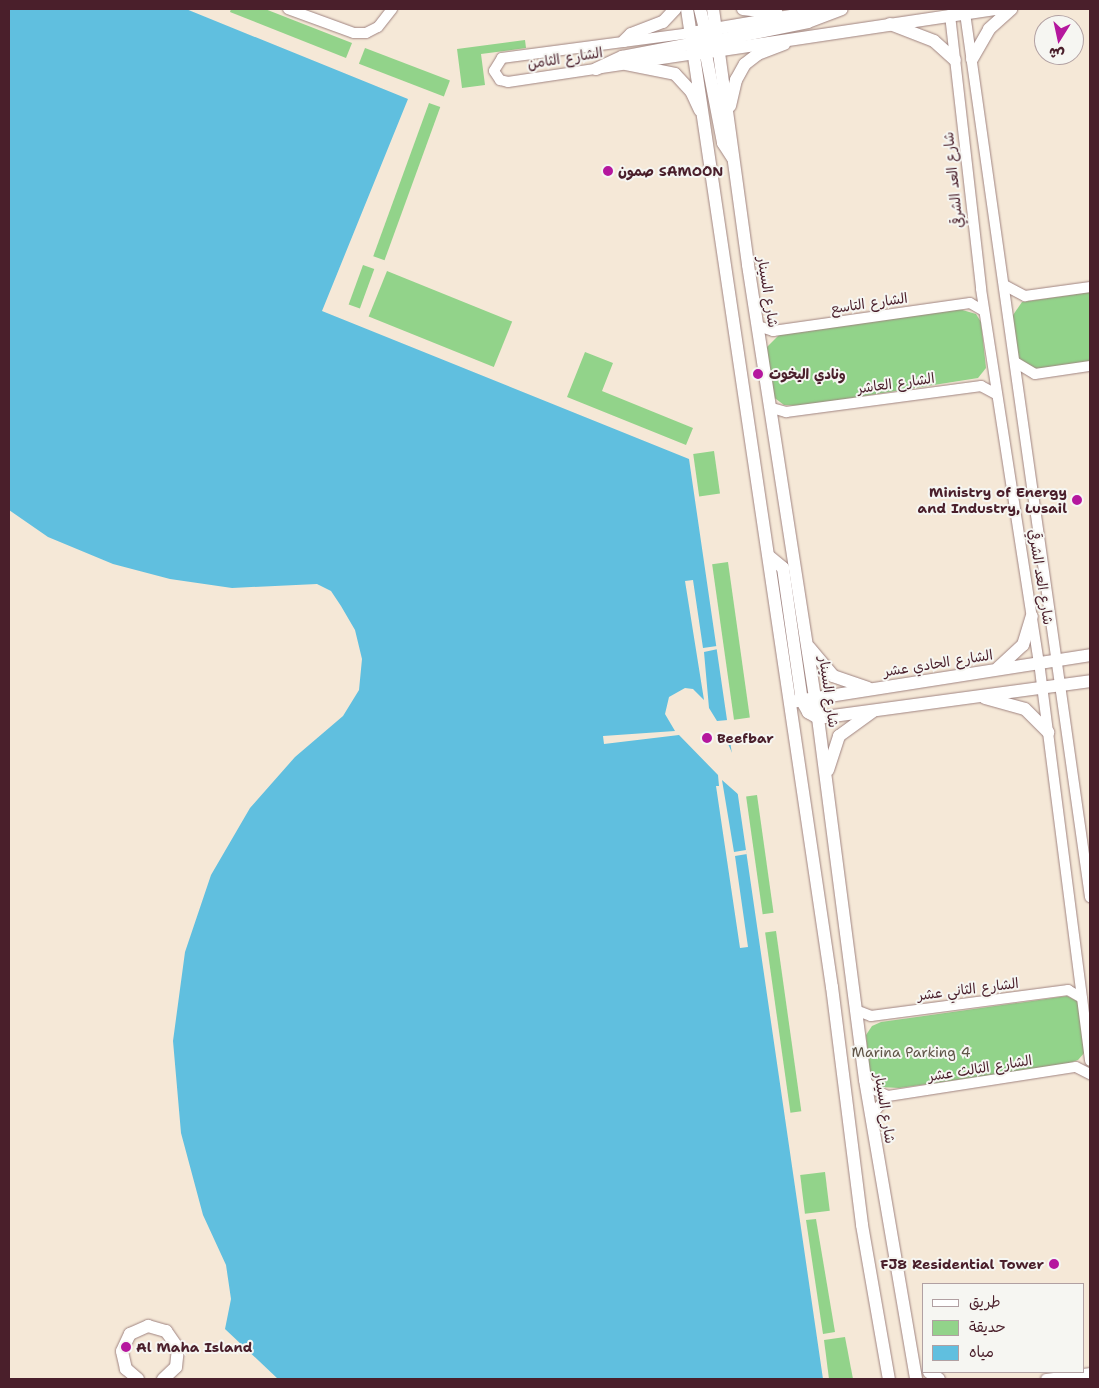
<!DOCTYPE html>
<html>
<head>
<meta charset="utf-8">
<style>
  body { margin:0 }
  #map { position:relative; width:1099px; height:1388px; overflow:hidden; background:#f5e8d7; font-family:"Shantell Sans","Playpen Sans Arabic",sans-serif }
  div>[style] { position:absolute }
  .green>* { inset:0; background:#92d38a; transform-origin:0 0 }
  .water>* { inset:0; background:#60bfdf }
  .pier>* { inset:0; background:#f5e8d7 }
  .roads { filter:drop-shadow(0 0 1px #a08481) drop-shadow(0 0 1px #a08481) }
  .minor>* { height:10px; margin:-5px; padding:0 5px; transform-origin:5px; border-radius:5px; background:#fff }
  .tertiary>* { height:12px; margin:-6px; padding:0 6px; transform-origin:6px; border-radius:6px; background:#fff }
  .dots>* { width:14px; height:14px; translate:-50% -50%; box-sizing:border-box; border:2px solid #f6f6f2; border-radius:50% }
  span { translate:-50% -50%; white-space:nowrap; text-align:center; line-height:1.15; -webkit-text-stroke:4px #f6f6f2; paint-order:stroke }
  .street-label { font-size:14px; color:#4a1f2b }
  .poi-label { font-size:14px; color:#4a1f2b; font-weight:700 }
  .left { translate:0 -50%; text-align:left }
  .right { translate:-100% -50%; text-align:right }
  .park-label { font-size:14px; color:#605548 }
  .frame { position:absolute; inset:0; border:10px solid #4a1f2b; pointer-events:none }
  .legend { position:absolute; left:922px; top:1283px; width:162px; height:90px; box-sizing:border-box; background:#f6f6f2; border:1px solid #b1a0a2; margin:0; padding:6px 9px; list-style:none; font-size:15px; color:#4a1f2b }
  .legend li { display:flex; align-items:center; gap:10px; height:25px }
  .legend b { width:25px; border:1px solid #b1a0a2 }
  .north { position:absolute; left:1034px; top:15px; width:50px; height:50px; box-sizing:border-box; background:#f6f6f2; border:1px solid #b1a0a2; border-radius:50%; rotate:190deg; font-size:14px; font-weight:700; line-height:20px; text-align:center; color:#4a1f2b }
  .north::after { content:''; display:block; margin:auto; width:18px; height:22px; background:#b5179e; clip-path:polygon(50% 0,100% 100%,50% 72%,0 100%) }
</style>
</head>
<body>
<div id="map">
  <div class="green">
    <div style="clip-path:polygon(231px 9px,265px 9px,352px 43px,346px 58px,230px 12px)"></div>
    <div style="clip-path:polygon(525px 40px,526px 48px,481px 54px,485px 85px,462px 88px,457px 49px)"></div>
    <div style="left:365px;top:48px;width:91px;height:17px;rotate:21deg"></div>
    <div style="left:429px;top:103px;width:12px;height:163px;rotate:20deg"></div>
    <div style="left:363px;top:265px;width:12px;height:42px;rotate:20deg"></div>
    <div style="left:387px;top:271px;width:135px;height:49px;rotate:22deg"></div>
    <div style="clip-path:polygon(1090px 292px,1090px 362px,1037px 370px,1018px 361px,1011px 318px,1022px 302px)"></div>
    <div style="clip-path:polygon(959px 309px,976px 314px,981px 322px,986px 368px,978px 378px,801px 406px,784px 405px,772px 396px,767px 347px,780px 334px)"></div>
    <div style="clip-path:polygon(585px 352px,613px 363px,602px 391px,693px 428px,686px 445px,567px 397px)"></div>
    <div style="left:714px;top:451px;width:43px;height:21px;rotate:82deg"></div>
    <div style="left:728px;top:562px;width:157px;height:16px;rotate:82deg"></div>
    <div style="left:757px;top:795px;width:119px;height:11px;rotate:82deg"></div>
    <div style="left:776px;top:931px;width:182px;height:11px;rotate:82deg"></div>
    <div style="clip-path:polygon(1067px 996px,1077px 1001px,1081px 1009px,1085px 1052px,1078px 1060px,1064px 1065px,899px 1088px,880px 1087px,869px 1071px,866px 1035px,872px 1026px,881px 1022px)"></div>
    <div style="left:825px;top:1172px;width:39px;height:25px;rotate:83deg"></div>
    <div style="clip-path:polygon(816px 1219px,835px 1332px,823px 1334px,806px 1220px)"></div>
    <div style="clip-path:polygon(845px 1337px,853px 1379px,829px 1379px,824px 1340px)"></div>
  </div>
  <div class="water">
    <div style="clip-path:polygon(9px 9px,186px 9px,408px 99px,322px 311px,689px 459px,823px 1379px,278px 1379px,225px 1329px,231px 1299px,226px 1265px,203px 1215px,181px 1133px,173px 1041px,185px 952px,211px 875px,250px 808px,295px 757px,343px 716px,359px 690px,362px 659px,355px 630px,341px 606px,331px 591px,317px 584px,232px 588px,170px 579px,113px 564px,48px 537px,9px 510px)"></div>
  </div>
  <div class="pier">
    <div style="clip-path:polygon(693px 580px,703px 648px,717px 646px,718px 649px,704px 652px,709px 708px,717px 721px,728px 720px,731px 735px,725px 737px,733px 755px,739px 795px,722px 780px,734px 852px,746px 850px,747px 854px,735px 856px,748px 947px,740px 948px,716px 786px,719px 786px,718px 775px,679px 735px,604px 744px,603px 736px,675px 731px,665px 714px,669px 697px,685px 688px,693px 689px,704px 700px,685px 581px)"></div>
  </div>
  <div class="roads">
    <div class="minor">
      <div style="left:288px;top:9px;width:70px;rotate:20deg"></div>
      <div style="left:354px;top:33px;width:12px"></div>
      <div style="left:366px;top:33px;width:13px;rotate:-27deg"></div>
      <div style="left:378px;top:27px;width:23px;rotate:-52deg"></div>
      <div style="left:965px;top:13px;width:893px;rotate:81.95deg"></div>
      <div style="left:950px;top:15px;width:276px;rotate:83.5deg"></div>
      <div style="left:981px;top:289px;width:377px;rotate:81.2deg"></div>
      <div style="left:1039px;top:662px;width:402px;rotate:82.7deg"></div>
      <div style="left:691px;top:33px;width:191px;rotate:172.5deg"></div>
      <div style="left:502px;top:58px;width:15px;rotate:122deg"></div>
      <div style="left:494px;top:71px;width:11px;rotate:56deg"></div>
      <div style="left:500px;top:80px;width:8px;rotate:14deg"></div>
      <div style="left:508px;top:82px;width:189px;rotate:-8.5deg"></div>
      <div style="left:1004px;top:285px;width:24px;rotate:28deg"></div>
      <div style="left:1025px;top:296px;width:66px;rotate:-7.9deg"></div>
      <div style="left:758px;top:326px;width:16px;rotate:18deg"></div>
      <div style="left:773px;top:331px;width:199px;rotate:-8.1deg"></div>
      <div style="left:970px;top:303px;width:16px;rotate:30deg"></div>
      <div style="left:1015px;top:362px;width:23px;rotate:31deg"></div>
      <div style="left:1035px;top:374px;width:56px;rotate:-8.3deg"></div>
      <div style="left:772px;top:408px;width:15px;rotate:16deg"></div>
      <div style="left:786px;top:412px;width:197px;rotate:-7.6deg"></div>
      <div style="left:981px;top:386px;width:17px;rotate:28deg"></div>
      <div style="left:858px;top:1011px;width:14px;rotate:21deg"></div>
      <div style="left:871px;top:1016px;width:199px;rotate:-7.5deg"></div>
      <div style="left:1068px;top:990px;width:16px;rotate:30deg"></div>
      <div style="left:865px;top:1080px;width:12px;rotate:48deg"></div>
      <div style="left:873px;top:1089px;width:17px;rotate:25deg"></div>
      <div style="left:888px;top:1096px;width:190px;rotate:-8.8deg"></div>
      <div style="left:1076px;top:1067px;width:16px;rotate:27deg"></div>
      <div style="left:871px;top:1116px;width:26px;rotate:-50deg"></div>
      <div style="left:1046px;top:1379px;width:44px;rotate:-7.8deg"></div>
    </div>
    <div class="tertiary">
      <div style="left:687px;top:9px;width:989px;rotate:81.57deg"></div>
      <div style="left:832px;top:987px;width:240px;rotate:82.8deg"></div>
      <div style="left:862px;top:1225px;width:156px;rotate:80.1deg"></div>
      <div style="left:700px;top:9px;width:30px;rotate:76deg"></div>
      <div style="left:713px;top:9px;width:258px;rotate:82.2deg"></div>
      <div style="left:748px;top:265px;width:458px;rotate:81.2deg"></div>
      <div style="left:818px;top:718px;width:365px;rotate:82.6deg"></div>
      <div style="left:865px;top:1080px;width:303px;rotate:80.3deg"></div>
      <div style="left:743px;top:9px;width:34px;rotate:7deg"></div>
      <div style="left:890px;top:24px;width:47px;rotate:21.1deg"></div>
      <div style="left:934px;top:41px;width:28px;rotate:42deg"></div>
      <div style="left:691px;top:33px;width:131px;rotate:-9.7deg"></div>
      <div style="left:624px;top:41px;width:10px;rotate:-45deg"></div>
      <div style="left:631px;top:34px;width:34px;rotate:-21deg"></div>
      <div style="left:663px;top:22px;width:18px;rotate:-47deg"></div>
      <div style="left:710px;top:42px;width:100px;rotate:-11.5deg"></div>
      <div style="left:808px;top:22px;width:36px;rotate:-21deg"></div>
      <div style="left:704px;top:44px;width:101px;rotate:79.1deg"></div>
      <div style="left:723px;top:143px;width:17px;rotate:57deg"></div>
      <div style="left:695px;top:54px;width:305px;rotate:-8.5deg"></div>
      <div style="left:972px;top:59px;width:34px;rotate:-60deg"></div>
      <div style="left:989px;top:29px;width:30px;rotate:-42deg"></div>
      <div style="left:626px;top:64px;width:50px;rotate:11.5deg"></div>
      <div style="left:675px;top:74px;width:23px;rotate:47deg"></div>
      <div style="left:691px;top:91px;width:21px;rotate:65deg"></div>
      <div style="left:596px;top:69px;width:29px;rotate:-25deg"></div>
      <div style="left:622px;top:57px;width:79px;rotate:-10.9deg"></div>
      <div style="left:730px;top:106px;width:27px;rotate:-77deg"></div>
      <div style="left:736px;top:80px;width:18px;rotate:-61deg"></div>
      <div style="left:745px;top:64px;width:16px;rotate:-38deg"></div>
      <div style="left:758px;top:54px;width:28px;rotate:-21deg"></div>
      <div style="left:770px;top:557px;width:17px;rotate:40deg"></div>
      <div style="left:783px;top:568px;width:134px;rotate:81.9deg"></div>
      <div style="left:802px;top:701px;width:13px;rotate:61deg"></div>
      <div style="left:808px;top:712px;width:12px;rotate:31deg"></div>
      <div style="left:809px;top:647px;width:38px;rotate:50deg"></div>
      <div style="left:833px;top:676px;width:37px;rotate:19deg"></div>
      <div style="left:998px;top:668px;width:34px;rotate:-43deg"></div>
      <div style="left:1023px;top:645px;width:30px;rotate:-73deg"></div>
      <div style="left:985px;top:698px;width:41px;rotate:15.4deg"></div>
      <div style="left:1025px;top:709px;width:33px;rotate:45deg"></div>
      <div style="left:791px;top:702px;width:303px;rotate:-8.9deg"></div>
      <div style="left:818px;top:718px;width:275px;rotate:-7.7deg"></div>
      <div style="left:828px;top:770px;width:36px;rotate:-72deg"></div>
      <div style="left:839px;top:736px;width:41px;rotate:-36deg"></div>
      <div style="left:929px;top:1372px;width:12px;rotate:35deg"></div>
      <div style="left:138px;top:1379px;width:16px;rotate:-140deg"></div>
      <div style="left:126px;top:1369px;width:18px;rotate:-103deg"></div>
      <div style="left:122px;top:1351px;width:19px;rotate:-65deg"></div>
      <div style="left:130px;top:1334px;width:20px;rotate:-24deg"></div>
      <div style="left:148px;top:1326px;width:19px;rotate:16deg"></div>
      <div style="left:166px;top:1331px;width:21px;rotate:55deg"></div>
      <div style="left:178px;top:1348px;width:19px;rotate:96deg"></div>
      <div style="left:176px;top:1367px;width:18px;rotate:137deg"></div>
    </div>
  </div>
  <div class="dots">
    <div style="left:608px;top:171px;background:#b5179e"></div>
    <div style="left:758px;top:374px;background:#b5179e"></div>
    <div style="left:1077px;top:500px;background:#b5179e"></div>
    <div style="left:707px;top:738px;background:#b5179e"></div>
    <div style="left:1054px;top:1264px;background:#b5179e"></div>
    <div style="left:126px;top:1347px;background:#b5179e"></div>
  </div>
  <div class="street-label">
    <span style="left:565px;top:58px;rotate:-9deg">الشارع الثامن</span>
    <span style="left:953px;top:180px;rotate:-96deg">شارع العد الشرقي</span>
    <span style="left:768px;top:292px;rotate:81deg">شارع السينار</span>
    <span style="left:869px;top:303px;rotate:-8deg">الشارع التاسع</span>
    <span style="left:896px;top:383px;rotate:-8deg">الشارع العاشر</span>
    <span style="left:1041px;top:577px;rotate:81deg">شارع العد الشرقي</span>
    <span style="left:938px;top:663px;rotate:-9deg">الشارع الحادي عشر</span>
    <span style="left:829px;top:692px;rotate:82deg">شارع السينار</span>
    <span style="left:968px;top:989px;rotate:-7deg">الشارع الثاني عشر</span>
    <span style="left:980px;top:1068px;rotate:-9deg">الشارع الثالث عشر</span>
    <span style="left:885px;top:1108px;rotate:81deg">شارع السينار</span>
  </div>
  <div class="poi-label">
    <span class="left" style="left:618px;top:171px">صمون SAMOON</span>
    <span class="left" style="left:769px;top:374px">ونادي اليخوت</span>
    <span class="right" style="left:1067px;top:500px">Ministry of Energy<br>and Industry, Lusail</span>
    <span class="left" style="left:717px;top:738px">Beefbar</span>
    <span class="right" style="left:1044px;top:1264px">FJ8 Residential Tower</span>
    <span class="left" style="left:136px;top:1347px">Al Maha Island</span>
  </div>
  <div class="park-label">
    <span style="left:911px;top:1052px">Marina Parking 4</span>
  </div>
  <div class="frame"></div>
  <ul class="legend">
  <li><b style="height:6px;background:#fff"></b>طريق</li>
  <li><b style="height:14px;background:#92d38a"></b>حديقة</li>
  <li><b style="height:14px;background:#60bfdf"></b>مياه</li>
  </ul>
  <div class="north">ش</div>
</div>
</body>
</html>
